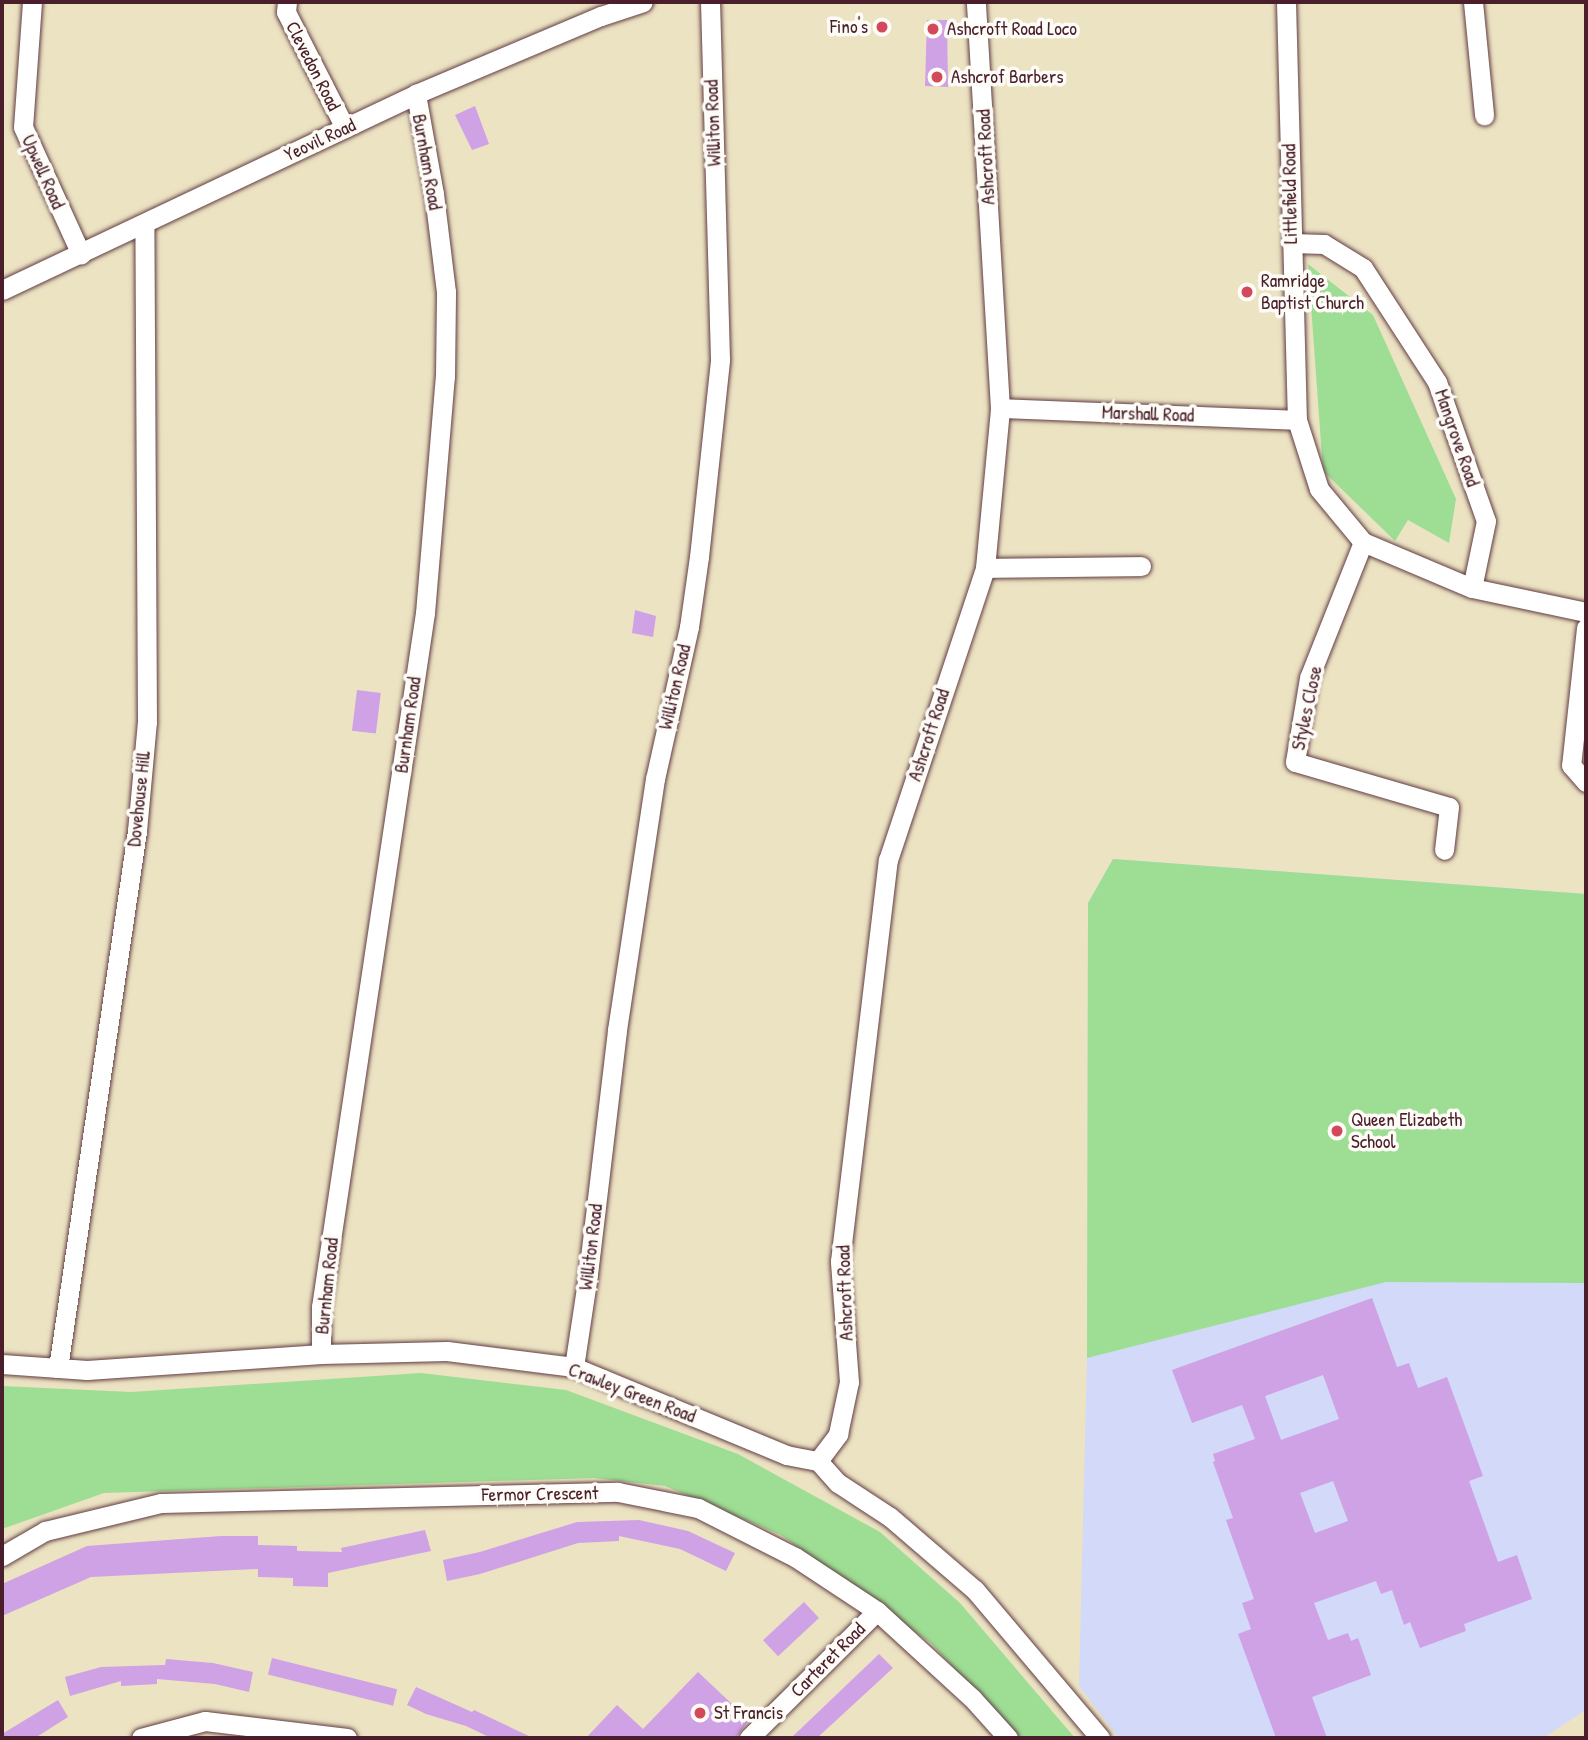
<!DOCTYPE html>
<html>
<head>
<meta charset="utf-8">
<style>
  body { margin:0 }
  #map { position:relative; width:1588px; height:1740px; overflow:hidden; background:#ece3c3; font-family:"Patrick Hand",sans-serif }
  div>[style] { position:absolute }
  .built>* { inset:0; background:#d2d9f9 }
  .green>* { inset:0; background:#9dde94 }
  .building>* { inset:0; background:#cfa1e5; transform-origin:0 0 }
  .roads { filter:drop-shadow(0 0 2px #623c42) drop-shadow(0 0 2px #623c42) }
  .minor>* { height:19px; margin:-9.5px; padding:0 9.5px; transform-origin:9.5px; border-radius:9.5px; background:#fff }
  .dots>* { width:19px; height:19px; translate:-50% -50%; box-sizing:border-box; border:4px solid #fdfcf7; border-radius:50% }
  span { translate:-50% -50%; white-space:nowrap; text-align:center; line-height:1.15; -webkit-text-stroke:7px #fdfcf7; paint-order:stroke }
  .poi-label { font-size:19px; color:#4a1f2b }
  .right { translate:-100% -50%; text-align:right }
  .left { translate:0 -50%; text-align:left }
  .street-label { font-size:19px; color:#4a1f2b }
  .frame { position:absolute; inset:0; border:4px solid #4a1f2b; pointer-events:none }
</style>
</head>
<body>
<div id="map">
  <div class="built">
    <div style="clip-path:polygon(1113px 859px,1586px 894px,1586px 1710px,1543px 1738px,1119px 1738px,1079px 1686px,1087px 1358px,1088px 903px)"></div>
  </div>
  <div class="green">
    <div style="clip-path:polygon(1308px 264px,1373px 315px,1456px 499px,1449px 543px,1408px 520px,1395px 541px,1323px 471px)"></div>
    <div style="clip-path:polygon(1113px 859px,1586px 894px,1586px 1283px,1386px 1282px,1087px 1358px,1088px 903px)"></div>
    <div style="clip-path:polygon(421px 1373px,566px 1390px,738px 1454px,880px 1532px,960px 1603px,1075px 1738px,1018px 1738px,931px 1643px,781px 1535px,665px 1486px,594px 1478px,104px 1493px,2px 1529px,2px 1386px,131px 1392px)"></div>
  </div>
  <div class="building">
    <div style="clip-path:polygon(927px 20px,947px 20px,948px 87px,925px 86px)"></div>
    <div style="clip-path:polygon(475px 106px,489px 144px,472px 150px,455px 115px)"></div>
    <div style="clip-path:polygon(635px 610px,656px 616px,653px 637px,632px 633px)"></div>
    <div style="left:357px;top:690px;width:24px;height:41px;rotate:7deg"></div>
    <div style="clip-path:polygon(evenodd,1372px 1298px,1397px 1367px,1409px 1363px,1418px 1388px,1447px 1377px,1483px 1476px,1469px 1481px,1498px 1562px,1517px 1555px,1532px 1599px,1464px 1624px,1466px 1631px,1420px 1648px,1410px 1622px,1404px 1625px,1392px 1590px,1381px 1594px,1376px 1581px,1314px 1603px,1328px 1640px,1348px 1633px,1351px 1641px,1358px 1638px,1371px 1675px,1312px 1697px,1327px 1738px,1276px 1738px,1238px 1634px,1251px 1629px,1242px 1603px,1254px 1599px,1226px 1520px,1233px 1518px,1213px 1462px,1215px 1461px,1213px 1454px,1255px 1439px,1242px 1405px,1192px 1423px,1172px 1370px,1372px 1298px,1323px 1375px,1339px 1419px,1281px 1440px,1265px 1396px,1323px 1375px,1372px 1298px,1333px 1481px,1348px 1521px,1315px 1533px,1300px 1493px,1333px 1481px)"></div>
    <div style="clip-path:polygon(639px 1520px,688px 1531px,735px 1553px,726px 1571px,680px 1549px,619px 1536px,619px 1541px,578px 1543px,480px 1574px,447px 1581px,443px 1560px,480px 1552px,577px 1522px)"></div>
    <div style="clip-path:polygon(425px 1530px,431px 1551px,328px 1573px,328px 1587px,293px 1586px,293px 1578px,258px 1577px,258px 1569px,91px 1577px,2px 1616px,2px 1584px,87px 1546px,221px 1536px,258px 1536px,258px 1545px,297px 1546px,297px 1551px,342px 1552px,341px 1548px)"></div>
    <div style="left:804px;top:1602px;width:22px;height:56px;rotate:47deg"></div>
    <div style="clip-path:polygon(879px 1654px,893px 1668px,817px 1738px,791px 1738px)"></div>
    <div style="left:272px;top:1658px;width:129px;height:17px;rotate:14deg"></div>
    <div style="clip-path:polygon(166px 1659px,213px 1663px,253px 1672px,249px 1692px,215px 1684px,157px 1679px,157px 1684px,121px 1686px,121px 1681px,70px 1696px,65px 1677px,101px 1667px,165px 1665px)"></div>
    <div style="clip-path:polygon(698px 1672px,749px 1720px,736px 1738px,586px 1738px,617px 1705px,643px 1729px)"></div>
    <div style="clip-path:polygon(416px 1687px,472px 1712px,474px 1710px,533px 1738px,491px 1738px,466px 1726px,426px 1714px,407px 1705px)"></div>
    <div style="clip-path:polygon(58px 1700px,68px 1717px,35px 1738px,2px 1738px,2px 1734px)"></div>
  </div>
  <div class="roads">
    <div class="minor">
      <div style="left:32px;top:2px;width:125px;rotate:94.1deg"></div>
      <div style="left:23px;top:127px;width:140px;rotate:65.5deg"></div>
      <div style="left:287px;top:2px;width:10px;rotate:96deg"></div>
      <div style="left:286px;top:12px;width:130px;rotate:63deg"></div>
      <div style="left:1286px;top:2px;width:418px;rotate:88.5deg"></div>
      <div style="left:1297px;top:420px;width:72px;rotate:72.3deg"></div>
      <div style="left:1319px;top:489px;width:69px;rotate:50.3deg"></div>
      <div style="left:1363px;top:542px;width:118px;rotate:22.9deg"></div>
      <div style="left:1473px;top:2px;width:114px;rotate:84.4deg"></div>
      <div style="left:1292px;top:243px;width:32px;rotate:2deg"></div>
      <div style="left:1324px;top:244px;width:46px;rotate:31.6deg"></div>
      <div style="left:1363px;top:268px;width:136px;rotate:57deg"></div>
      <div style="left:1437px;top:382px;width:147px;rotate:70.6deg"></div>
      <div style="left:1486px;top:521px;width:68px;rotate:101.8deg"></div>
      <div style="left:1472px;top:588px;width:116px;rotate:11.9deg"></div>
      <div style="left:2px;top:290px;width:458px;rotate:-25.3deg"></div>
      <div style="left:416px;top:94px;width:201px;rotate:-22.9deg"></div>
      <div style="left:601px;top:16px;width:44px;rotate:-18.4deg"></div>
      <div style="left:1000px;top:408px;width:297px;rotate:2.3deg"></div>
      <div style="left:1363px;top:542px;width:146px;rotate:111.7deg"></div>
      <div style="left:1309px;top:678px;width:85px;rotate:99.5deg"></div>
      <div style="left:1295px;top:762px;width:160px;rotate:16.3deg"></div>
      <div style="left:1449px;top:807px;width:43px;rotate:96.6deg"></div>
      <div style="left:985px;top:568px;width:156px;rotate:-0.7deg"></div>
      <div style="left:1586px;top:628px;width:138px;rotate:96.2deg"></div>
      <div style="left:1571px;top:765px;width:23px;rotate:49deg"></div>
      <div style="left:321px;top:1354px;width:47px;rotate:-90deg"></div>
      <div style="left:321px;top:1307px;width:702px;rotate:-81.48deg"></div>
      <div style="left:425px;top:613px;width:237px;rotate:-85.2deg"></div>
      <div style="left:445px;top:377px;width:85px;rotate:-89.3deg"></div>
      <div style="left:446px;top:292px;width:99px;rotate:-97deg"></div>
      <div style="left:434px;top:194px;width:102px;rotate:-100.2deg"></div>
      <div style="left:2px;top:1364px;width:85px;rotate:4deg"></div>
      <div style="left:87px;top:1370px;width:235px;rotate:-3.9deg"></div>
      <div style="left:321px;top:1354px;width:126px;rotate:-1.4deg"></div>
      <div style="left:447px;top:1351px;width:128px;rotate:7.2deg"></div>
      <div style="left:574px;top:1367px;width:230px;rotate:22.5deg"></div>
      <div style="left:786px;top:1455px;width:33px;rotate:11deg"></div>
      <div style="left:818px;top:1461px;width:30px;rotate:48deg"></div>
      <div style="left:838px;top:1483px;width:62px;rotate:33.2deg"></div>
      <div style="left:890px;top:1517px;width:112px;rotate:40.7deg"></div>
      <div style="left:975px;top:1590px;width:194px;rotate:49.8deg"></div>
      <div style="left:574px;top:1367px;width:94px;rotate:-81.4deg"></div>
      <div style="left:588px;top:1274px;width:246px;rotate:-83.2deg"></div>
      <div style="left:617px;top:1030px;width:254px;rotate:-81.4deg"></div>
      <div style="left:655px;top:779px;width:156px;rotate:-77.4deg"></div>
      <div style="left:689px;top:627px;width:71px;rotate:-81.9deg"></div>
      <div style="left:699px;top:557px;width:199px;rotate:-83.9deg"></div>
      <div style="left:720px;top:359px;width:357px;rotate:-91.6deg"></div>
      <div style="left:58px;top:1368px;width:543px;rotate:-81.63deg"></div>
      <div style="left:137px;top:831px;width:109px;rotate:-84.8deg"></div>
      <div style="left:147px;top:722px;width:498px;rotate:-90.3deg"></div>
      <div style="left:818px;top:1461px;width:34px;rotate:-53deg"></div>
      <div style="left:838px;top:1434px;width:53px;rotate:-78.1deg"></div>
      <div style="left:849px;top:1382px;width:121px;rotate:-94.3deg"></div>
      <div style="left:840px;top:1261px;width:404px;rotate:-83.2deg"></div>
      <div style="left:888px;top:860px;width:308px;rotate:-71.6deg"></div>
      <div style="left:985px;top:568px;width:161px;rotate:-84.6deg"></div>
      <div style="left:1000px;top:408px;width:407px;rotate:-93.4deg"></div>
      <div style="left:2px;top:1556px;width:50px;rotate:-30.2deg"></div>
      <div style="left:45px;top:1531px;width:119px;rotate:-13.6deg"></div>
      <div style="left:161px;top:1503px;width:457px;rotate:-1.4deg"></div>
      <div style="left:618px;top:1492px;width:82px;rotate:11.3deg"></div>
      <div style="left:698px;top:1508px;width:109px;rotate:26.8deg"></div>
      <div style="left:795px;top:1557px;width:98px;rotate:33.4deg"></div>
      <div style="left:877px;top:1611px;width:129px;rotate:42.5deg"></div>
      <div style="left:972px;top:1698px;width:54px;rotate:48deg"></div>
      <div style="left:141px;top:1738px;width:66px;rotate:-14.9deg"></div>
      <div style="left:205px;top:1721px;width:143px;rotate:6.8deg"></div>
      <div style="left:749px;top:1738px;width:180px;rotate:-44.8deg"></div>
    </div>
  </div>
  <div class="dots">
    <div style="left:882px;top:27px;background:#d1495b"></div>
    <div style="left:933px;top:29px;background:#d1495b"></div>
    <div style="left:937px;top:77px;background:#d1495b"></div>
    <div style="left:1247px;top:292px;background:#d1495b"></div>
    <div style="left:1337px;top:1131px;background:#d1495b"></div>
    <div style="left:700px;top:1713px;background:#d1495b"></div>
  </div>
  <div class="poi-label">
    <span class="right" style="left:868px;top:27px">Fino's</span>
    <span class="left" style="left:947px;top:29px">Ashcroft Road Loco</span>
    <span class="left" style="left:951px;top:77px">Ashcrof Barbers</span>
    <span class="left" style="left:1261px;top:292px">Ramridge<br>Baptist Church</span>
    <span class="left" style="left:1351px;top:1131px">Queen Elizabeth<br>School</span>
    <span class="left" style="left:714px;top:1713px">St Francis</span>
  </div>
  <div class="street-label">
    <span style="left:313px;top:66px;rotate:63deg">Clevedon Road</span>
    <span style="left:713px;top:123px;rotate:-92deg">Williton Road</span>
    <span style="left:320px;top:140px;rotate:-25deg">Yeovil Road</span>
    <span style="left:986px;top:157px;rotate:-93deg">Ashcroft Road</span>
    <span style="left:427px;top:162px;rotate:80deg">Burnham Road</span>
    <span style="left:43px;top:172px;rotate:66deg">Upwell Road</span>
    <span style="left:1290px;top:194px;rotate:-91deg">Littlefield Road</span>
    <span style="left:1148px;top:414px;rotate:2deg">Marshall Road</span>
    <span style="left:1457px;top:438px;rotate:71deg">Mangrove Road</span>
    <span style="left:675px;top:687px;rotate:-77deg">Williton Road</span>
    <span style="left:1307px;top:708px;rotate:-78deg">Styles Close</span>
    <span style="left:408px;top:725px;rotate:-82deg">Burnham Road</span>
    <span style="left:929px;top:735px;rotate:-72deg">Ashcroft Road</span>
    <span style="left:139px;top:799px;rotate:-84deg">Dovehouse Hill</span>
    <span style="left:591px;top:1247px;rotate:-83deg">Williton Road</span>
    <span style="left:327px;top:1286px;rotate:-84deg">Burnham Road</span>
    <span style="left:845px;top:1293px;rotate:-92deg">Ashcroft Road</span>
    <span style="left:632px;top:1393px;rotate:21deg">Crawley Green Road</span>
    <span style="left:540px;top:1494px;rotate:-1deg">Fermor Crescent</span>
    <span style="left:828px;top:1660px;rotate:-45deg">Carteret Road</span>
  </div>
  <div class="frame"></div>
</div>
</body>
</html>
